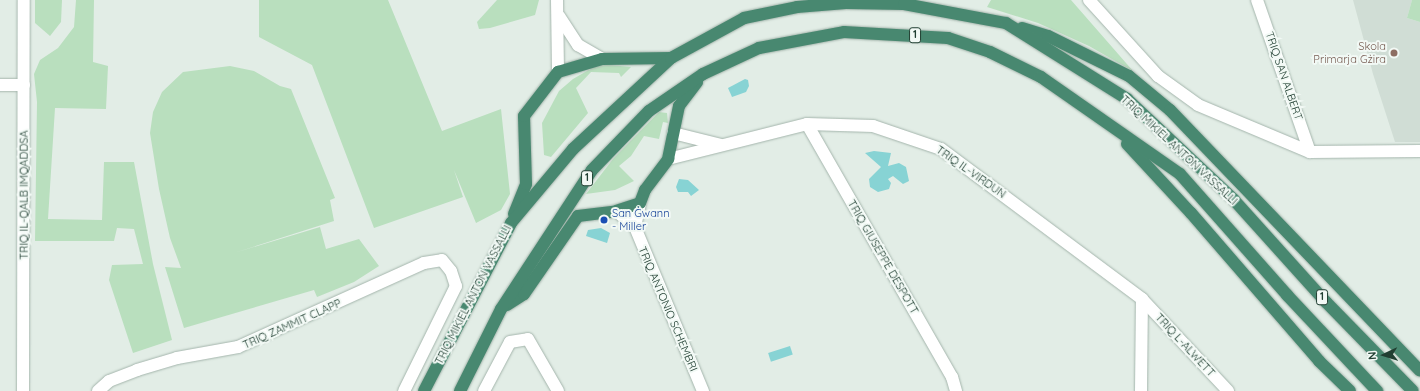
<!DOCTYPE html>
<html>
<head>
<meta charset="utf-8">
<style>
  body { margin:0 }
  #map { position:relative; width:1420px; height:391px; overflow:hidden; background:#e2ede6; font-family:Quicksand,sans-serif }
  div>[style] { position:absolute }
  .built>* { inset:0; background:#d0ddd5 }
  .green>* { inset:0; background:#b9dfbe }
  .water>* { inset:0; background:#87d3d4; transform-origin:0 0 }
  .roads { filter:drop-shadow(0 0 1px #a4b5ac) drop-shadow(0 0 1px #a4b5ac) }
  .minor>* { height:12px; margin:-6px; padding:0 6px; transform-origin:6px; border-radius:6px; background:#fff }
  .trunk>* { height:12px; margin:-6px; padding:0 6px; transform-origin:6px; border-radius:6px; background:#488870 }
  .dots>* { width:11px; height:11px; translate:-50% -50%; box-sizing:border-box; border:2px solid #f2f9f5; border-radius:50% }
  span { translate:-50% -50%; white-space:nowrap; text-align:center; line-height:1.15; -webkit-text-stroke:4px #f2f9f5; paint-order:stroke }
  .shield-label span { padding:1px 3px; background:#f2f9f5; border:1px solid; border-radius:3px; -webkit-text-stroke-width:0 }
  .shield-label { font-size:10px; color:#213f32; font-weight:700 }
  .education-label { font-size:11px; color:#785e54 }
  .right { translate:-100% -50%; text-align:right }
  .street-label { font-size:11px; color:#213f32 }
  .transit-label { font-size:11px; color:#164399 }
  .left { translate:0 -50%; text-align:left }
  .north { position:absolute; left:1364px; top:335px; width:40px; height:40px; -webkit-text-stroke:3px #f2f9f5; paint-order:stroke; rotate:266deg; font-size:11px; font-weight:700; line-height:16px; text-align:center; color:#213f32 }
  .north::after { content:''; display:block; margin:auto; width:14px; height:18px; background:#213f32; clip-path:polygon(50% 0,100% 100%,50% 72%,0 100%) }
</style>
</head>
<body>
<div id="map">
  <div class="built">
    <div style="clip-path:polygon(1353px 0,1412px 0,1407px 18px,1420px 22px,1420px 142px,1395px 142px,1373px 74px)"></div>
  </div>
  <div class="green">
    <div style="clip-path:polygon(35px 0,62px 0,61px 22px,50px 36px,35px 23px)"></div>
    <div style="clip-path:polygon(76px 0,94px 0,93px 62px,108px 66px,106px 109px,55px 108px,48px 219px,102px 220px,104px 162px,134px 162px,153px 264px,172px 340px,133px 353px,109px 280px,112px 265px,143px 264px,134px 229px,117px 228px,114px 241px,35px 241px,37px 102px,34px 74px,40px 60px,58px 48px,74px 27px)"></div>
    <div style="clip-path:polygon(259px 0,388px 0,442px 131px,501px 109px,510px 194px,501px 210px,476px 223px,454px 170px,463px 197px,374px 228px,312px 65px,259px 37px)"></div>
    <div style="clip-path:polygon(497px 0,539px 0,535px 15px,490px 28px,479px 29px,477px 22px)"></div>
    <div style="clip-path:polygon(991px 0,1071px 0,1133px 71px,1089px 46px,1038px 23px,987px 7px)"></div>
    <div style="clip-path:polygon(1412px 0,1420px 0,1420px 22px,1407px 18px)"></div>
    <div style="clip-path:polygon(599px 64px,631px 67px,621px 77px,619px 73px,591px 72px,576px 88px,588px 113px,551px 157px,544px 155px,542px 123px,559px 91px,573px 79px)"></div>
    <div style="clip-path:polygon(230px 66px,254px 71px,280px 86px,291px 89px,335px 198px,330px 200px,334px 221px,234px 253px,320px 227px,326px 249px,359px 239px,379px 266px,354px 282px,317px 297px,314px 290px,184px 328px,165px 267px,181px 268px,170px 238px,159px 189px,150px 133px,153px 112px,162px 92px,183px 72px)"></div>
    <div style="clip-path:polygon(659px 112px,667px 113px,668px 123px,663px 122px,659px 139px,644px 136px,631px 156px,619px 166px,634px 181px,615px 190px,586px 194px,613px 159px)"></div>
  </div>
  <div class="water">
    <div style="clip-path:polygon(745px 79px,748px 80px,749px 86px,746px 92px,732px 97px,728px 88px)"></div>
    <div style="clip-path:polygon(874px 151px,891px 153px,888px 166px,899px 163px,906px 167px,909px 181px,903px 184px,893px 176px,888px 179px,891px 183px,889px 189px,878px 192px,870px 187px,869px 179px,881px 167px,865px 153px)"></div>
    <div style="clip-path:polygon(679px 179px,688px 180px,699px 190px,691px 196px,688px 192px,678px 192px,676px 187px)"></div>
    <div style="clip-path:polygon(601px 228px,610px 233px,607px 243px,586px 236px,588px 230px)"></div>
    <div style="left:790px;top:346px;width:9px;height:23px;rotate:72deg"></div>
  </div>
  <div class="roads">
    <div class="minor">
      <div style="left:557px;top:0;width:72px;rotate:89.2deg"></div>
      <div style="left:1089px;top:0;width:103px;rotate:47.8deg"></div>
      <div style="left:1158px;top:76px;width:49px;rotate:35.9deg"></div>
      <div style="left:1198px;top:105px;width:121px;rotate:22.8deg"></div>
      <div style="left:1310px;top:152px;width:110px;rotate:-0.5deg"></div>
      <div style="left:1257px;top:0;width:161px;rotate:70.8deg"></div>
      <div style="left:559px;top:16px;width:35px;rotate:57deg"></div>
      <div style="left:578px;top:45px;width:28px;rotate:30deg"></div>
      <div style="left:0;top:85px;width:24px"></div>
      <div style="left:807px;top:124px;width:292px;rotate:60.2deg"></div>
      <div style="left:952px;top:377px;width:15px;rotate:74deg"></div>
      <div style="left:673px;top:133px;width:49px;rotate:14deg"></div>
      <div style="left:668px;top:159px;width:143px;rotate:-14.1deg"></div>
      <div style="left:807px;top:124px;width:66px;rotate:1.7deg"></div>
      <div style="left:873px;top:126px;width:72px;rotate:18.7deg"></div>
      <div style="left:941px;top:149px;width:251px;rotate:36.7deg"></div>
      <div style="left:1142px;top:299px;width:126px;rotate:46.9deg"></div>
      <div style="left:616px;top:211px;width:25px;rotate:40deg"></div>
      <div style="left:635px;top:227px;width:178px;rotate:67.5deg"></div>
      <div style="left:635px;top:227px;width:25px;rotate:-78deg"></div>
      <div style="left:23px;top:391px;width:391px;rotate:-89.9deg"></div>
      <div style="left:98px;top:391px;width:15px;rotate:-42deg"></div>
      <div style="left:109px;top:381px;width:30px;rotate:-21deg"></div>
      <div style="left:137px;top:370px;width:42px;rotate:-16.7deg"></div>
      <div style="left:177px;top:358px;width:62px;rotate:-10.2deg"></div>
      <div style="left:238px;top:347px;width:204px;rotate:-24.3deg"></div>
      <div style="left:424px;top:263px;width:18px;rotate:-9deg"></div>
      <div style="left:442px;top:260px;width:14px;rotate:51deg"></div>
      <div style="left:451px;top:271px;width:16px;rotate:72deg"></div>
      <div style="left:456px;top:286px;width:117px;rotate:116.3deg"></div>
      <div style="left:484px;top:391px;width:55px;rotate:-62deg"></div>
      <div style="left:510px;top:342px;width:18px;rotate:-9deg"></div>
      <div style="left:528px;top:339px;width:60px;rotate:60deg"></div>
      <div style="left:1141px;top:391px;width:92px;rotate:-89.4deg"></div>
    </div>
    <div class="trunk">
      <div style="left:1022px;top:28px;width:27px;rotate:17deg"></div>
      <div style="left:1048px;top:36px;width:90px;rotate:26.3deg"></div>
      <div style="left:1129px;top:76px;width:53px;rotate:39.7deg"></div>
      <div style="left:1170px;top:110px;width:361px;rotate:46.2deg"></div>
      <div style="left:1127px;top:144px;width:94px;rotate:47.2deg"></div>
      <div style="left:1191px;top:213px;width:196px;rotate:49.1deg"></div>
      <div style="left:1319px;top:361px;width:43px;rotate:44.1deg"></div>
      <div style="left:514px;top:214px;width:32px;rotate:-68deg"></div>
      <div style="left:526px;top:184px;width:68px;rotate:-91.7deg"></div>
      <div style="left:524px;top:116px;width:56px;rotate:-52.3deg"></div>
      <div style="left:558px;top:72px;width:46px;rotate:-16.5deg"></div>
      <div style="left:602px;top:59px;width:69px;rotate:-0.8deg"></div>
      <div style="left:507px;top:305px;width:20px;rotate:-33deg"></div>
      <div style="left:524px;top:294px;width:95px;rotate:-55.3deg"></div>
      <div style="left:578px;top:216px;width:38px;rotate:-7deg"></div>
      <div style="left:616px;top:211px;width:25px;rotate:-18deg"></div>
      <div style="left:640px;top:203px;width:14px;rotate:-69deg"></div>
      <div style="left:645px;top:190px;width:39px;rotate:-53deg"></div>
      <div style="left:668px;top:159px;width:54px;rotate:-78.3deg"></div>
      <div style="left:679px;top:106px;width:30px;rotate:-53deg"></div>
      <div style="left:424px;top:391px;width:189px;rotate:-62.6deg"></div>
      <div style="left:511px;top:223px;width:97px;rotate:-50deg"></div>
      <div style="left:573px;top:149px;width:134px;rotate:-42.9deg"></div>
      <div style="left:671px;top:58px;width:83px;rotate:-28.7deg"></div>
      <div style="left:744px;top:18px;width:54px;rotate:-11.7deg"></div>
      <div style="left:797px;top:7px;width:49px;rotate:-4.7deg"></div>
      <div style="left:846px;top:3px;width:58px;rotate:1deg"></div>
      <div style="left:904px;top:4px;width:104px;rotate:10.6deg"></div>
      <div style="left:1006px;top:23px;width:143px;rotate:32.1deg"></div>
      <div style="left:1127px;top:99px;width:147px;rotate:43.3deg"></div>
      <div style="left:1234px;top:200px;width:137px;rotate:48deg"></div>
      <div style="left:1326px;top:302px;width:124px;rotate:45.7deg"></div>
      <div style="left:460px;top:391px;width:92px;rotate:-63.4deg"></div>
      <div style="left:501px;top:309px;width:166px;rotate:-56.8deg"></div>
      <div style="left:592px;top:170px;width:82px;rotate:-46deg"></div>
      <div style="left:649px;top:111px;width:65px;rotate:-34.4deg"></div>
      <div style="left:703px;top:74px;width:62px;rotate:-24.9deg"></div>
      <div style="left:759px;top:48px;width:86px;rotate:-10.7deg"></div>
      <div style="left:844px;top:32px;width:104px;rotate:3.3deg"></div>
      <div style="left:948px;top:38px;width:44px;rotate:18.4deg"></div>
      <div style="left:990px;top:52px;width:57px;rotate:26.1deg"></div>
      <div style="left:1041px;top:77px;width:169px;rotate:34.9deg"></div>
      <div style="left:1180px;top:174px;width:162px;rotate:48.5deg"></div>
      <div style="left:1287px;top:295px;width:132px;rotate:46.8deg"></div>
    </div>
  </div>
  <div class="dots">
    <div style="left:1394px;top:53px;background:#8d6e63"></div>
    <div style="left:604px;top:220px;background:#1a4fb4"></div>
  </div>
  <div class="shield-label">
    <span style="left:915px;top:35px">1</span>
    <span style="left:587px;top:178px">1</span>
    <span style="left:1322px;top:297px">1</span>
  </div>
  <div class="education-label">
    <span class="right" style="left:1386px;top:53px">Skola<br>Primarja Gżira</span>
  </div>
  <div class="street-label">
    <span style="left:1284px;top:76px;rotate:71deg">TRIQ SAN ALBERT</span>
    <span style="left:1179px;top:150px;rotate:43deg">TRIQ MIKIEL ANTON VASSALLI</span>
    <span style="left:971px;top:172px;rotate:35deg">TRIQ IL-VIRDUN</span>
    <span style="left:24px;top:195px;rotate:-90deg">TRIQ IL-QALB IMQADDSA</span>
    <span style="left:883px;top:257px;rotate:60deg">TRIQ GIUSEPPE DESPOTT</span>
    <span style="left:473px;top:295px;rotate:-63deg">TRIQ MIKIEL ANTON VASSALLI</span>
    <span style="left:668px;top:309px;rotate:67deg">TRIQ ANTONIO SCHEMBRI</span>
    <span style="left:292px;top:324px;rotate:-24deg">TRIQ ZAMMIT CLAPP</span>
    <span style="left:1185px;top:345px;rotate:47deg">TRIQ L-ALWETT</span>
  </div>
  <div class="transit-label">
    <span class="left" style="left:612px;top:220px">San Ġwann<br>- Miller</span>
  </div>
  <div class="north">N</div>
</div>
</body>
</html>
